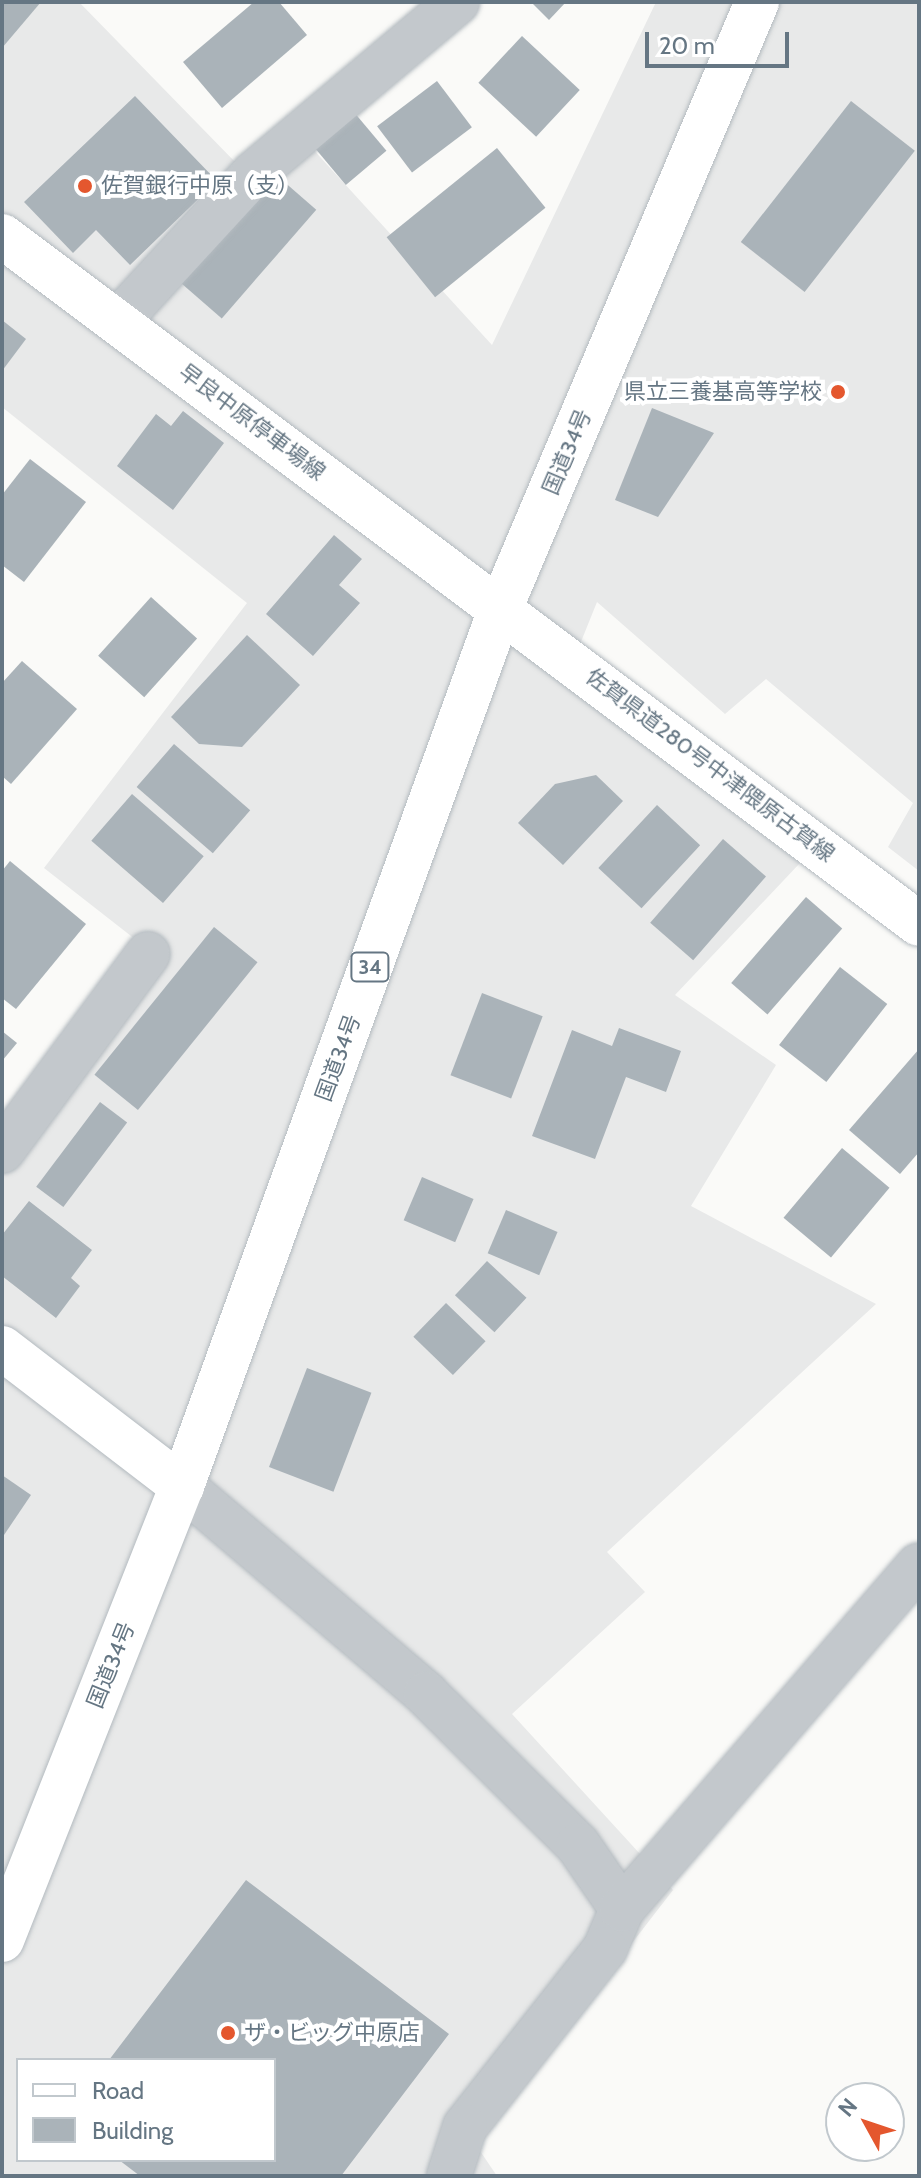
<!DOCTYPE html>
<html>
<head>
<meta charset="utf-8">
<style>
  body { margin:0 }
  #map { position:relative; width:921px; height:2178px; overflow:hidden; background:#fafaf8; font-family:Cabin,"Noto Sans JP",sans-serif }
  div>[style] { position:absolute }
  .built>* { inset:0; background:#e8e9e9 }
  .building>* { inset:0; background:#aab3b9; transform-origin:0 0 }
  .roads { filter:drop-shadow(0 0 2px #b3babf) drop-shadow(0 0 2px #b3babf) }
  .street>* { height:44px; margin:-22px; padding:0 22px; transform-origin:22px; border-radius:22px; background:#c3c8cc }
  .secondary>* { height:44px; margin:-22px; padding:0 22px; transform-origin:22px; border-radius:22px; background:#fff }
  .highway>* { height:44px; margin:-22px; padding:0 22px; transform-origin:22px; border-radius:22px; background:#fff }
  .dots>* { width:22px; height:22px; translate:-50% -50%; box-sizing:border-box; border:4px solid #fff; border-radius:50% }
  span { translate:-50% -50%; white-space:nowrap; text-align:center; line-height:1.15; -webkit-text-stroke:8px #fff; paint-order:stroke }
  .shield-label span { padding:2px 6px; background:#fff; border:2px solid; border-radius:6px; -webkit-text-stroke-width:0 }
  .shield-label { font-size:20px; color:#657683; font-weight:700 }
  .poi-label { font-size:22px; color:#657683 }
  .left { translate:0 -50%; text-align:left }
  .right { translate:-100% -50%; text-align:right }
  .street-label { font-size:22px; color:#657683 }
  .frame { position:absolute; inset:0; border:4px solid #657683; pointer-events:none }
  .legend { position:absolute; left:16px; top:2058px; width:260px; height:104px; box-sizing:border-box; background:#fff; border:2px solid #c1c8cd; margin:0; padding:10px 14px; list-style:none; font-size:24px; color:#657683 }
  .legend li { display:flex; align-items:center; gap:16px; height:40px }
  .legend b { width:40px; border:2px solid #c1c8cd }
  .north { position:absolute; left:825px; top:2082px; width:80px; height:80px; box-sizing:border-box; background:#fff; border:2px solid #c1c8cd; border-radius:50%; rotate:310deg; font-size:22px; font-weight:700; line-height:32px; text-align:center; color:#657683 }
  .north::after { content:''; display:block; margin:auto; width:28px; height:36px; background:#e4572e; clip-path:polygon(50% 0,100% 100%,50% 72%,0 100%) }
  .scale { position:absolute; left:645px; top:32px; width:144px; height:36px; box-sizing:border-box; border:4px solid #657683; border-top:0; padding-left:10px; font-size:24px; line-height:28px; white-space:nowrap; color:#657683; -webkit-text-stroke:6px #fff; paint-order:stroke }
</style>
</head>
<body>
<div id="map">
  <div class="built">
    <div style="clip-path:polygon(evenodd,2px 2px,79px 2px,238px 165px,289px 123px,492px 345px,656px 2px,919px 2px,919px 871px,888px 847px,913px 803px,766px 679px,725px 714px,597px 602px,564px 684px,800px 863px,675px 995px,776px 1065px,691px 1206px,876px 1304px,607px 1552px,645px 1592px,512px 1714px,673px 1890px,476px 2145px,497px 2176px,2px 2176px,2px 1146px,140px 943px,44px 868px,247px 603px,2px 407px,2px 2px,18px 2060px,274px 2060px,274px 2160px,18px 2160px,18px 2060px)"></div>
  </div>
  <div class="building">
    <div style="clip-path:polygon(2px 2px,41px 2px,2px 48px)"></div>
    <div style="clip-path:polygon(254px 2px,279px 2px,307px 35px,222px 108px,183px 62px)"></div>
    <div style="clip-path:polygon(531px 2px,566px 2px,549px 20px)"></div>
    <div style="left:522px;top:36px;width:79px;height:64px;rotate:43deg"></div>
    <div style="left:437px;top:81px;width:58px;height:75px;rotate:53deg"></div>
    <div style="clip-path:polygon(135px 96px,217px 181px,130px 265px,96px 230px,73px 253px,24px 202px)"></div>
    <div style="left:851px;top:101px;width:81px;height:179px;rotate:38deg"></div>
    <div style="left:353px;top:111px;width:52px;height:53px;rotate:50deg"></div>
    <div style="left:497px;top:148px;width:77px;height:142px;rotate:51deg"></div>
    <div style="left:274px;top:173px;width:56px;height:144px;rotate:41deg"></div>
    <div style="clip-path:polygon(2px 320px,26px 339px,2px 371px)"></div>
    <div style="clip-path:polygon(652px 408px,714px 433px,658px 517px,615px 500px)"></div>
    <div style="clip-path:polygon(183px 411px,224px 443px,173px 510px,117px 466px,156px 414px,171px 426px)"></div>
    <div style="clip-path:polygon(30px 459px,86px 502px,24px 582px,2px 565px,2px 495px)"></div>
    <div style="clip-path:polygon(334px 535px,362px 559px,339px 585px,360px 603px,313px 656px,266px 614px)"></div>
    <div style="left:151px;top:597px;width:62px;height:79px;rotate:42deg"></div>
    <div style="clip-path:polygon(247px 635px,300px 685px,242px 747px,199px 744px,171px 717px)"></div>
    <div style="clip-path:polygon(22px 661px,77px 709px,11px 784px,2px 776px,2px 683px)"></div>
    <div style="left:174px;top:744px;width:101px;height:57px;rotate:41deg"></div>
    <div style="clip-path:polygon(596px 775px,623px 801px,563px 865px,518px 823px,555px 784px)"></div>
    <div style="left:132px;top:794px;width:95px;height:62px;rotate:41deg"></div>
    <div style="left:657px;top:805px;width:59px;height:86px;rotate:43deg"></div>
    <div style="left:723px;top:839px;width:57px;height:111px;rotate:41deg"></div>
    <div style="clip-path:polygon(10px 861px,86px 924px,16px 1009px,2px 998px,2px 871px)"></div>
    <div style="left:806px;top:897px;width:48px;height:114px;rotate:41deg"></div>
    <div style="left:214px;top:927px;width:56px;height:190px;rotate:39deg"></div>
    <div style="left:840px;top:967px;width:60px;height:99px;rotate:38deg"></div>
    <div style="left:482px;top:993px;width:65px;height:88px;rotate:21deg"></div>
    <div style="clip-path:polygon(619px 1028px,681px 1051px,666px 1092px,626px 1077px,595px 1159px,532px 1136px,572px 1030px,612px 1046px)"></div>
    <div style="clip-path:polygon(2px 1031px,17px 1043px,2px 1061px)"></div>
    <div style="clip-path:polygon(919px 1049px,919px 1152px,900px 1174px,849px 1130px)"></div>
    <div style="left:100px;top:1102px;width:34px;height:106px;rotate:37deg"></div>
    <div style="left:842px;top:1148px;width:62px;height:91px;rotate:40deg"></div>
    <div style="left:422px;top:1177px;width:56px;height:47px;rotate:23deg"></div>
    <div style="clip-path:polygon(29px 1201px,92px 1250px,71px 1278px,80px 1286px,56px 1318px,2px 1276px,2px 1235px)"></div>
    <div style="left:506px;top:1210px;width:56px;height:47px;rotate:23deg"></div>
    <div style="left:487px;top:1261px;width:54px;height:47px;rotate:43deg"></div>
    <div style="left:446px;top:1303px;width:55px;height:47px;rotate:44deg"></div>
    <div style="left:307px;top:1368px;width:69px;height:106px;rotate:21deg"></div>
    <div style="clip-path:polygon(2px 1475px,31px 1495px,2px 1538px)"></div>
    <div style="clip-path:polygon(246px 1880px,449px 2034px,341px 2176px,140px 2176px,119px 2160px,274px 2160px,274px 2060px,109px 2060px)"></div>
  </div>
  <div class="roads">
    <div class="street">
      <div style="left:117px;top:322px;width:201px;rotate:-47.4deg"></div>
      <div style="left:253px;top:174px;width:267px;rotate:-40.1deg"></div>
      <div style="left:2px;top:1151px;width:245px;rotate:-53.5deg"></div>
      <div style="left:182px;top:1486px;width:321px;rotate:40.4deg"></div>
      <div style="left:426px;top:1694px;width:214px;rotate:44.8deg"></div>
      <div style="left:578px;top:1845px;width:78px;rotate:55.5deg"></div>
      <div style="left:622px;top:1909px;width:43px;rotate:113deg"></div>
      <div style="left:605px;top:1949px;width:226px;rotate:128.2deg"></div>
      <div style="left:465px;top:2127px;width:52px;rotate:108.1deg"></div>
      <div style="left:622px;top:1909px;width:454px;rotate:-49.2deg"></div>
    </div>
    <div class="secondary">
      <div style="left:2px;top:236px;width:1146px;rotate:36.88deg"></div>
      <div style="left:2px;top:1348px;width:227px;rotate:37.5deg"></div>
    </div>
    <div class="highway">
      <div style="left:2px;top:1940px;width:488px;rotate:-68.4deg"></div>
      <div style="left:182px;top:1486px;width:935px;rotate:-70.05deg"></div>
      <div style="left:501px;top:607px;width:657px;rotate:-67.06deg"></div>
    </div>
  </div>
  <div class="dots">
    <div style="left:85px;top:186px;background:#e4572e"></div>
    <div style="left:838px;top:392px;background:#e4572e"></div>
    <div style="left:228px;top:2033px;background:#e4572e"></div>
  </div>
  <div class="shield-label">
    <span style="left:370px;top:967px">34</span>
  </div>
  <div class="poi-label">
    <span class="left" style="left:101px;top:186px">佐賀銀行中原（支）</span>
    <span class="right" style="left:822px;top:392px">県立三養基高等学校</span>
    <span class="left" style="left:244px;top:2033px">ザ・ビッグ中原店</span>
  </div>
  <div class="street-label">
    <span style="left:252px;top:422px;rotate:37deg">早良中原停車場線</span>
    <span style="left:567px;top:452px;rotate:-67deg">国道34号</span>
    <span style="left:710px;top:765px;rotate:37deg">佐賀県道280号中津隈原古賀線</span>
    <span style="left:338px;top:1058px;rotate:-70deg">国道34号</span>
    <span style="left:111px;top:1665px;rotate:-68deg">国道34号</span>
  </div>
  <div class="frame"></div>
  <ul class="legend">
  <li><b style="height:10px;background:#fff"></b>Road</li>
  <li><b style="height:22px;background:#aab3b9"></b>Building</li>
  </ul>
  <div class="north">N</div>
  <div class="scale">20 m</div>
</div>
</body>
</html>
